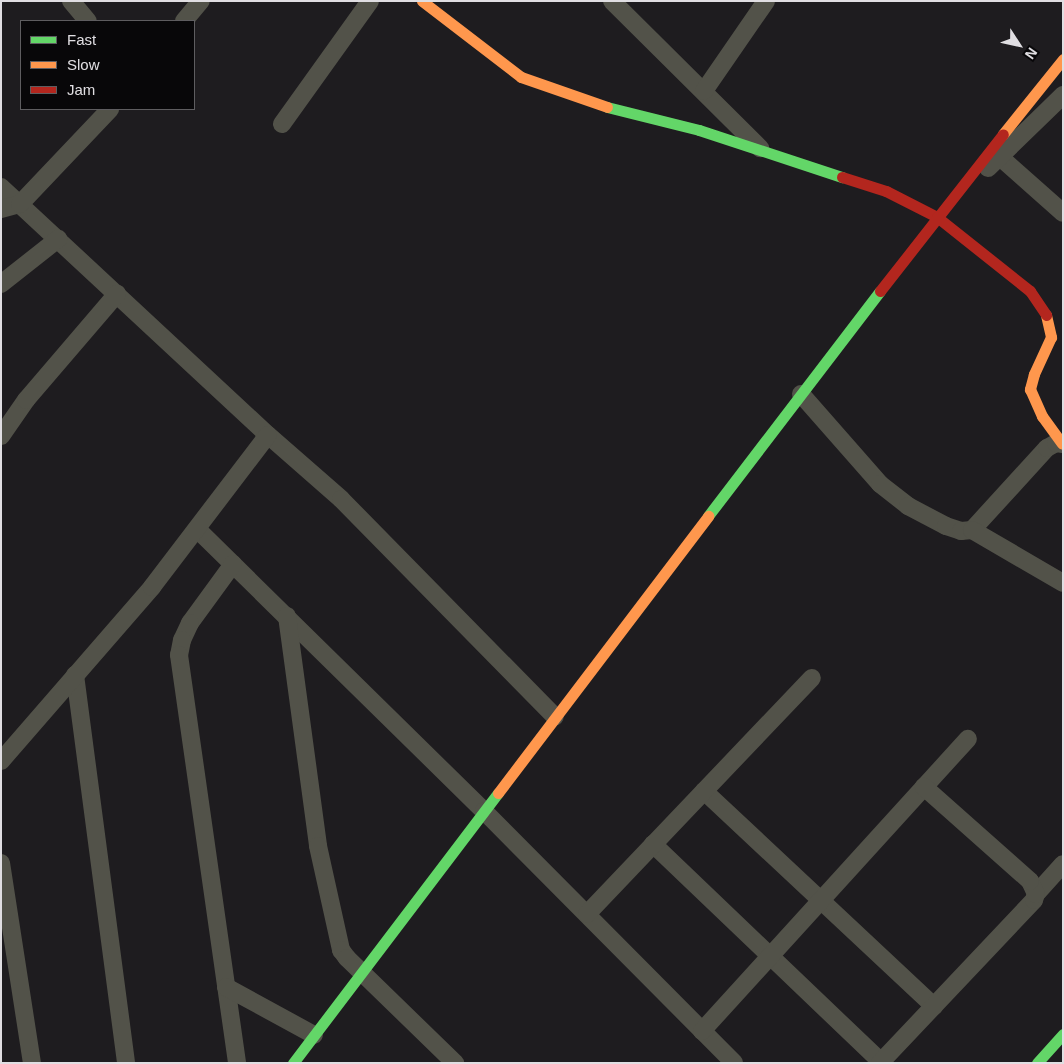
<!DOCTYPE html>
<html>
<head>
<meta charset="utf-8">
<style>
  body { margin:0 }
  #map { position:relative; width:1064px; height:1064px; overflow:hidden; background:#1e1c1f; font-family:Arial,sans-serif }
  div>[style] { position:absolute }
  .street>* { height:18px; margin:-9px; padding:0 9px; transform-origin:9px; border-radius:9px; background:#525249 }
  .fast>* { height:11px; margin:-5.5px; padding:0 5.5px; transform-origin:5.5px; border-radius:5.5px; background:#63d668 }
  .slow>* { height:11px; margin:-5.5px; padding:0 5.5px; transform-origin:5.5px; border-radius:5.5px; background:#ff974d }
  .jam>* { height:11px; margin:-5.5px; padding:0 5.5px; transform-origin:5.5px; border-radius:5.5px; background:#b3261e }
  span { translate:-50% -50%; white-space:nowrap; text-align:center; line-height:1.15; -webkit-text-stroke:4px #080709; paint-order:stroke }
  .frame { position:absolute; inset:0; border:2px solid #e0dee2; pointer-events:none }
  .legend { position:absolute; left:20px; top:20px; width:175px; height:90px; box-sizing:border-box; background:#080709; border:1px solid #5e5d60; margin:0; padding:6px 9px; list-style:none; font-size:15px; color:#e0dee2 }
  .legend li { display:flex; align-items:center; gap:10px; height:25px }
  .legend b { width:25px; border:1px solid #5e5d60 }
  .north { position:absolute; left:994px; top:20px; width:50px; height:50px; -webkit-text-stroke:4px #080709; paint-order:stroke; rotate:125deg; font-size:14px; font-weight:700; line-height:20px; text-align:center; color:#e0dee2 }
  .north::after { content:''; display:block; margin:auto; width:18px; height:22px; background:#e0dee2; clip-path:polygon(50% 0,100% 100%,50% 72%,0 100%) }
</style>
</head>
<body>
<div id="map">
  <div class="street">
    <div style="left:71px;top:1px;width:26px;rotate:50deg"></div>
    <div style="left:612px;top:1px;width:209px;rotate:44.8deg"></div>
    <div style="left:184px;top:21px;width:26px;rotate:-50deg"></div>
    <div style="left:704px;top:91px;width:109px;rotate:-55.4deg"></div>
    <div style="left:282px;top:124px;width:151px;rotate:-54.4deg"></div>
    <div style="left:1000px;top:157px;width:84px;rotate:41.6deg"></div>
    <div style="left:988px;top:168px;width:105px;rotate:-44.2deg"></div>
    <div style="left:1px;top:187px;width:364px;rotate:42.9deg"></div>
    <div style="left:268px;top:435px;width:97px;rotate:41.2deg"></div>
    <div style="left:341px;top:499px;width:305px;rotate:45.5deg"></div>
    <div style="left:1px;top:209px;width:20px;rotate:-15deg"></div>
    <div style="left:20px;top:204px;width:131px;rotate:-46.5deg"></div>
    <div style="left:1px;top:284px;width:73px;rotate:-38.3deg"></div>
    <div style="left:801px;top:394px;width:120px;rotate:48.7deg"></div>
    <div style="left:880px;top:484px;width:36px;rotate:38deg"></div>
    <div style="left:908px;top:506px;width:43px;rotate:27.8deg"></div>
    <div style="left:946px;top:526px;width:16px;rotate:18deg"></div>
    <div style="left:961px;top:531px;width:11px;rotate:-5deg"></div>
    <div style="left:972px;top:530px;width:111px;rotate:-47.6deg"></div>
    <div style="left:1047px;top:448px;width:10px;rotate:-29deg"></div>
    <div style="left:1056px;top:443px;width:7px;rotate:8deg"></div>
    <div style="left:1px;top:436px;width:44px;rotate:-55.2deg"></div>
    <div style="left:26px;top:400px;width:140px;rotate:-49.4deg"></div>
    <div style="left:197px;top:529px;width:402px;rotate:44.5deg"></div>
    <div style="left:484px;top:811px;width:355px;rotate:45.2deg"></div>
    <div style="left:972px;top:530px;width:105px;rotate:30.2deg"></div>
    <div style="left:233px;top:564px;width:73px;rotate:126.1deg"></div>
    <div style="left:190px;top:623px;width:19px;rotate:115deg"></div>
    <div style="left:182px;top:640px;width:15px;rotate:101deg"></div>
    <div style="left:179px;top:655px;width:412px;rotate:81.9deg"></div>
    <div style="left:287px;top:616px;width:232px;rotate:82.3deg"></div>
    <div style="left:318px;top:846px;width:107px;rotate:77.5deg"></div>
    <div style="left:341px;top:950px;width:10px;rotate:53deg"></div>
    <div style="left:347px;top:958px;width:151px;rotate:44.2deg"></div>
    <div style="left:75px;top:675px;width:391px;rotate:82.5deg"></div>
    <div style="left:1px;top:761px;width:230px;rotate:-49deg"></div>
    <div style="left:152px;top:587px;width:191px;rotate:-52.7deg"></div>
    <div style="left:704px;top:791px;width:315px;rotate:43.1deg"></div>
    <div style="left:653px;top:844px;width:315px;rotate:43.7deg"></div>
    <div style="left:1px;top:863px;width:202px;rotate:81.2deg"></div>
    <div style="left:1036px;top:894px;width:40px;rotate:-48deg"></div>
    <div style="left:587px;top:914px;width:326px;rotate:-46.4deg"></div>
    <div style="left:226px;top:987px;width:100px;rotate:28.6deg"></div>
    <div style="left:702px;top:1031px;width:395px;rotate:-47.7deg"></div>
    <div style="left:880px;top:1063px;width:224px;rotate:-46.6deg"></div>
    <div style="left:1034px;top:900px;width:6px;rotate:-72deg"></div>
    <div style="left:1036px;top:894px;width:14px;rotate:-115deg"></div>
    <div style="left:1030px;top:881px;width:142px;rotate:-138.4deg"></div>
  </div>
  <div class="fast">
    <div style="left:607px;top:107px;width:95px;rotate:14deg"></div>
    <div style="left:699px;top:130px;width:151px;rotate:18.2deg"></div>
    <div style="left:708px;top:516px;width:283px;rotate:-52.6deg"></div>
    <div style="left:293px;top:1063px;width:339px;rotate:-52.8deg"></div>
    <div style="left:1037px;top:1063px;width:39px;rotate:-48deg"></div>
  </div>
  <div class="slow">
    <div style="left:422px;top:1px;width:125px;rotate:37.5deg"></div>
    <div style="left:521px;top:77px;width:91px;rotate:19.2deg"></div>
    <div style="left:1003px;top:134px;width:96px;rotate:-51.3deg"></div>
    <div style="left:1046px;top:315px;width:23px;rotate:77deg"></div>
    <div style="left:1051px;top:337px;width:41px;rotate:114.7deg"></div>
    <div style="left:1034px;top:374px;width:16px;rotate:105deg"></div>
    <div style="left:1030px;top:389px;width:30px;rotate:66deg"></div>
    <div style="left:1042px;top:416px;width:34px;rotate:54deg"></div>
    <div style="left:498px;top:793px;width:348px;rotate:-52.8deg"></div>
  </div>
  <div class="jam">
    <div style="left:842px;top:177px;width:46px;rotate:17.7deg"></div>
    <div style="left:886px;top:191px;width:57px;rotate:27deg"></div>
    <div style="left:937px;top:217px;width:119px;rotate:38.5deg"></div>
    <div style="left:1030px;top:291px;width:29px;rotate:56deg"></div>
    <div style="left:880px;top:291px;width:199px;rotate:-51.9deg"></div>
  </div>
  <div class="frame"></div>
  <ul class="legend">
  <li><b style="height:6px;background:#63d668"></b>Fast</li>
  <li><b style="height:6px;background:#ff974d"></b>Slow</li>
  <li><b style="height:6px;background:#b3261e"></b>Jam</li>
  </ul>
  <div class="north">N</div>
</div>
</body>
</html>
